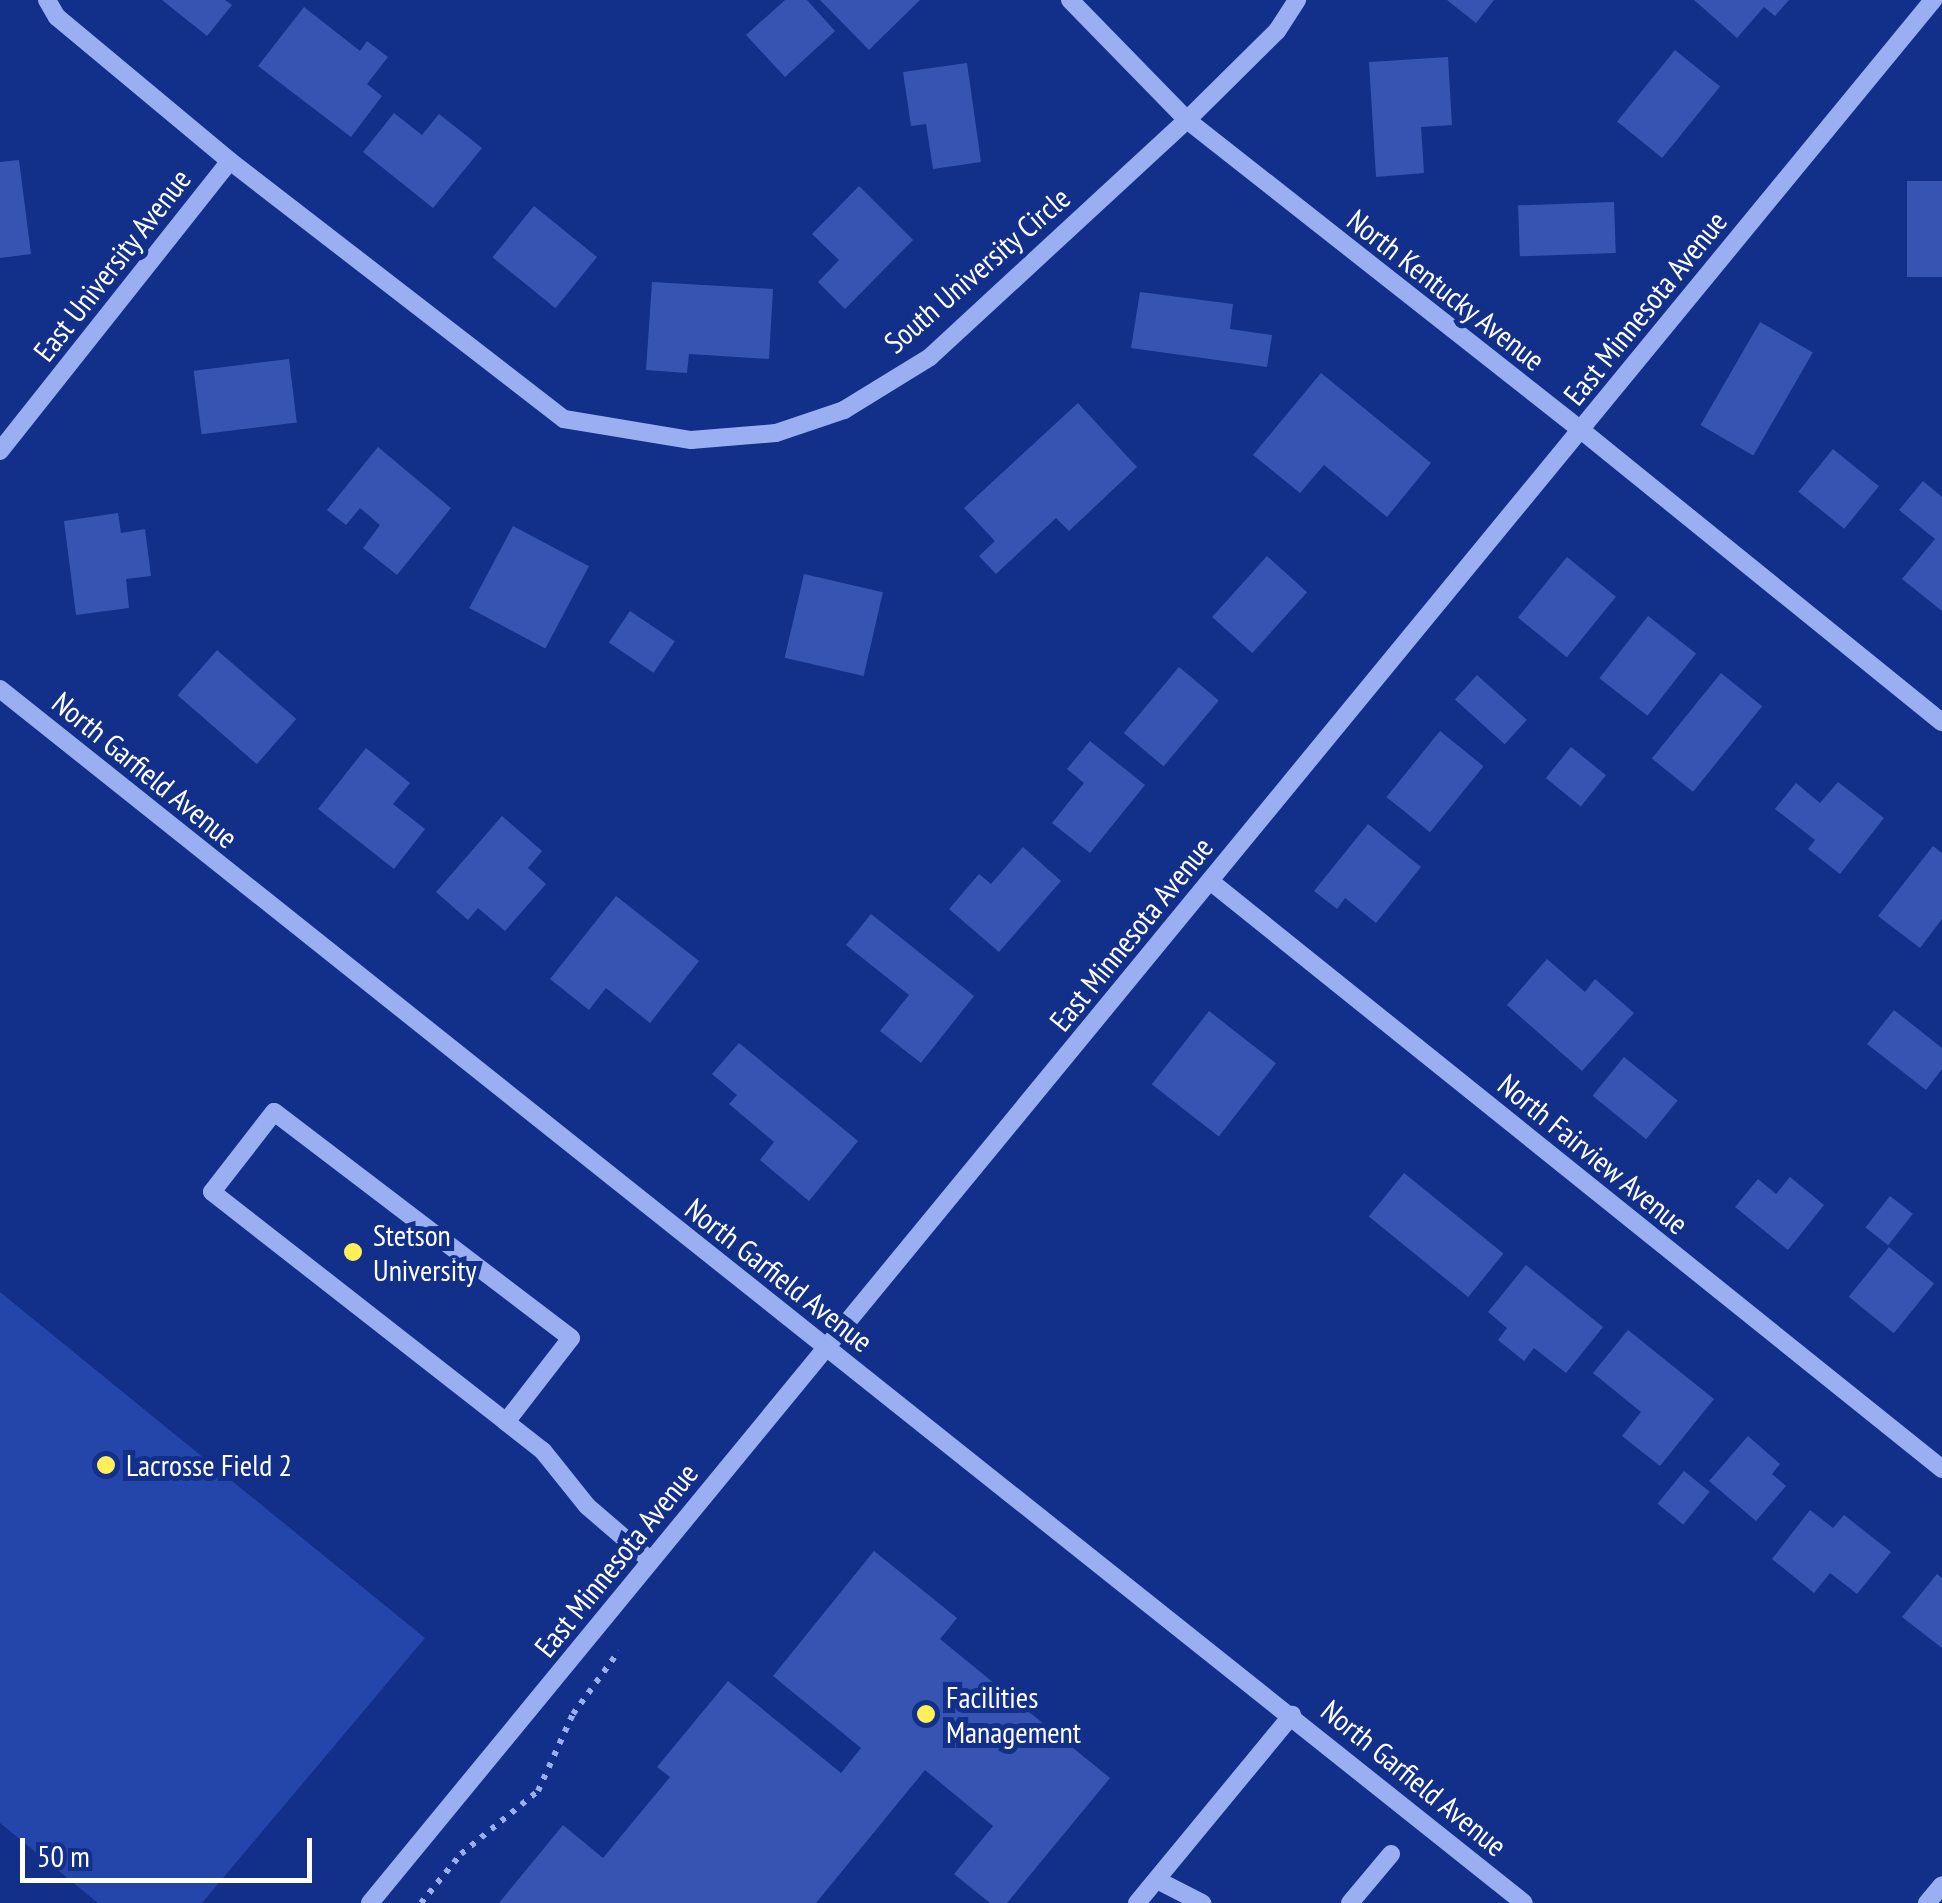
<!DOCTYPE html>
<html>
<head>
<meta charset="utf-8">
<style>
  body { margin:0 }
  #map { position:relative; width:1942px; height:1903px; overflow:hidden; background:#122f8a; font-family:"PT Sans Narrow",sans-serif }
  div>[style] { position:absolute }
  .green>* { inset:0; background:#2446aa }
  .building>* { inset:0; background:#3655b2; transform-origin:0 0 }
  .path>* { height:6px; margin-top:-3px; transform-origin:0; background:repeating-linear-gradient(90deg,#99aff1 0 5px,transparent 0 13px) }
  .minor>* { height:18px; margin:-9px; padding:0 9px; transform-origin:9px; border-radius:9px; background:#99aff1 }
  .dots>* { width:28px; height:28px; translate:-50% -50%; box-sizing:border-box; border:5px solid #122f8a; border-radius:50% }
  span { translate:-50% -50%; white-space:nowrap; text-align:center; line-height:1.15; -webkit-text-stroke:10px #122f8a; paint-order:stroke }
  .street-label { font-size:30px; color:#fff }
  .poi-label { font-size:30px; color:#fff }
  .left { translate:0 -50%; text-align:left }
  .scale { position:absolute; left:20px; top:1838px; width:292px; height:45px; box-sizing:border-box; border:5px solid #fff; border-top:0; padding-left:12px; font-size:30px; line-height:35px; white-space:nowrap; color:#fff; -webkit-text-stroke:8px #122f8a; paint-order:stroke }
</style>
</head>
<body>
<div id="map">
  <div class="green">
    <div style="clip-path:polygon(0 1292px,425px 1638px,202px 1903px,98px 1903px,0 1823px)"></div>
  </div>
  <div class="building">
    <div style="clip-path:polygon(162px 0,225px 0,232px 5px,207px 36px)"></div>
    <div style="clip-path:polygon(785px 0,807px 0,835px 31px,785px 77px,746px 35px)"></div>
    <div style="clip-path:polygon(820px 0,920px 0,869px 50px)"></div>
    <div style="clip-path:polygon(1447px 0,1494px 0,1476px 23px)"></div>
    <div style="clip-path:polygon(1694px 0,1789px 0,1775px 16px,1764px 7px,1737px 38px)"></div>
    <div style="clip-path:polygon(304px 7px,360px 51px,367px 41px,388px 57px,367px 84px,382px 96px,351px 137px,258px 66px)"></div>
    <div style="left:1675px;top:50px;width:58px;height:92px;rotate:39deg"></div>
    <div style="clip-path:polygon(1448px 57px,1452px 125px,1421px 127px,1424px 173px,1376px 177px,1369px 62px)"></div>
    <div style="clip-path:polygon(967px 63px,981px 162px,933px 169px,926px 124px,911px 126px,903px 72px)"></div>
    <div style="clip-path:polygon(394px 113px,422px 135px,439px 114px,482px 148px,433px 208px,363px 152px)"></div>
    <div style="clip-path:polygon(19px 160px,31px 254px,0 258px,0 162px)"></div>
    <div style="left:1942px;top:181px;width:96px;height:35px;rotate:90deg"></div>
    <div style="clip-path:polygon(859px 186px,913px 240px,845px 309px,818px 282px,839px 260px,812px 234px)"></div>
    <div style="left:1614px;top:202px;width:51px;height:96px;rotate:88deg"></div>
    <div style="left:534px;top:206px;width:81px;height:66px;rotate:39deg"></div>
    <div style="clip-path:polygon(652px 282px,773px 289px,769px 359px,689px 354px,687px 373px,646px 370px)"></div>
    <div style="clip-path:polygon(1140px 292px,1233px 304px,1230px 329px,1272px 335px,1267px 367px,1131px 348px)"></div>
    <div style="left:1760px;top:322px;width:61px;height:119px;rotate:30deg"></div>
    <div style="left:289px;top:359px;width:64px;height:96px;rotate:83deg"></div>
    <div style="clip-path:polygon(1321px 373px,1431px 463px,1387px 517px,1324px 465px,1300px 493px,1253px 455px)"></div>
    <div style="clip-path:polygon(1078px 403px,1137px 467px,1069px 531px,1056px 518px,996px 574px,979px 556px,995px 541px,964px 508px)"></div>
    <div style="clip-path:polygon(378px 447px,451px 508px,397px 575px,363px 548px,380px 525px,360px 508px,346px 525px,327px 510px)"></div>
    <div style="left:1833px;top:449px;width:59px;height:55px;rotate:39deg"></div>
    <div style="clip-path:polygon(1923px 481px,1942px 497px,1942px 611px,1902px 579px,1935px 539px,1899px 510px)"></div>
    <div style="clip-path:polygon(118px 513px,121px 533px,145px 529px,151px 576px,126px 579px,129px 608px,76px 615px,64px 521px)"></div>
    <div style="left:513px;top:526px;width:86px;height:93px;rotate:28deg"></div>
    <div style="left:1267px;top:556px;width:54px;height:82px;rotate:42deg"></div>
    <div style="left:1567px;top:557px;width:63px;height:78px;rotate:39deg"></div>
    <div style="left:804px;top:574px;width:81px;height:86px;rotate:13deg"></div>
    <div style="left:630px;top:611px;width:54px;height:38px;rotate:34deg"></div>
    <div style="left:1648px;top:616px;width:61px;height:79px;rotate:38deg"></div>
    <div style="left:217px;top:650px;width:105px;height:60px;rotate:41deg"></div>
    <div style="left:1179px;top:667px;width:52px;height:86px;rotate:40deg"></div>
    <div style="left:1721px;top:673px;width:53px;height:110px;rotate:39deg"></div>
    <div style="left:1477px;top:675px;width:67px;height:33px;rotate:42deg"></div>
    <div style="left:1440px;top:731px;width:56px;height:85px;rotate:39deg"></div>
    <div style="clip-path:polygon(1090px 741px,1145px 785px,1090px 853px,1052px 823px,1084px 783px,1067px 769px)"></div>
    <div style="left:1571px;top:747px;width:45px;height:40px;rotate:39deg"></div>
    <div style="clip-path:polygon(366px 748px,410px 783px,393px 804px,425px 829px,394px 869px,318px 809px)"></div>
    <div style="clip-path:polygon(1838px 782px,1884px 818px,1840px 874px,1808px 849px,1815px 840px,1775px 809px,1796px 783px,1820px 803px)"></div>
    <div style="clip-path:polygon(502px 816px,542px 851px,528px 868px,546px 884px,505px 931px,478px 908px,468px 920px,436px 892px)"></div>
    <div style="clip-path:polygon(1368px 824px,1421px 867px,1376px 923px,1345px 898px,1337px 909px,1314px 891px)"></div>
    <div style="clip-path:polygon(1933px 846px,1942px 853px,1942px 919px,1920px 948px,1878px 916px)"></div>
    <div style="clip-path:polygon(1023px 847px,1061px 881px,999px 952px,949px 909px,979px 874px,991px 884px)"></div>
    <div style="clip-path:polygon(616px 896px,699px 961px,650px 1023px,606px 988px,589px 1010px,550px 979px)"></div>
    <div style="clip-path:polygon(871px 914px,974px 996px,921px 1063px,880px 1031px,909px 995px,846px 945px)"></div>
    <div style="clip-path:polygon(1547px 959px,1585px 992px,1595px 979px,1634px 1013px,1582px 1071px,1507px 1005px)"></div>
    <div style="clip-path:polygon(1894px 1010px,1942px 1048px,1942px 1069px,1926px 1090px,1867px 1044px)"></div>
    <div style="left:1209px;top:1011px;width:85px;height:93px;rotate:38deg"></div>
    <div style="clip-path:polygon(739px 1043px,858px 1141px,809px 1201px,760px 1160px,774px 1142px,729px 1104px,737px 1095px,712px 1074px)"></div>
    <div style="left:1624px;top:1057px;width:69px;height:50px;rotate:39deg"></div>
    <div style="left:1404px;top:1173px;width:128px;height:56px;rotate:39deg"></div>
    <div style="clip-path:polygon(1790px 1177px,1824px 1205px,1788px 1250px,1735px 1207px,1758px 1179px,1776px 1194px)"></div>
    <div style="left:1890px;top:1196px;width:29px;height:40px;rotate:38deg"></div>
    <div style="left:1889px;top:1247px;width:58px;height:64px;rotate:39deg"></div>
    <div style="clip-path:polygon(1526px 1265px,1603px 1327px,1566px 1373px,1534px 1348px,1524px 1361px,1498px 1340px,1507px 1328px,1488px 1312px)"></div>
    <div style="clip-path:polygon(1628px 1330px,1714px 1399px,1660px 1466px,1622px 1436px,1641px 1412px,1593px 1373px)"></div>
    <div style="clip-path:polygon(1748px 1436px,1780px 1464px,1772px 1474px,1786px 1486px,1756px 1521px,1709px 1481px)"></div>
    <div style="left:1684px;top:1471px;width:33px;height:42px;rotate:39deg"></div>
    <div style="clip-path:polygon(1810px 1510px,1833px 1528px,1844px 1515px,1891px 1552px,1857px 1594px,1830px 1573px,1814px 1593px,1772px 1559px)"></div>
    <div style="clip-path:polygon(874px 1551px,957px 1618px,940px 1639px,1110px 1778px,1007px 1903px,990px 1903px,954px 1874px,993px 1826px,925px 1770px,816px 1903px,499px 1903px,563px 1825px,603px 1858px,670px 1777px,657px 1767px,728px 1681px,841px 1773px,861px 1748px,773px 1676px)"></div>
    <div style="clip-path:polygon(1937px 1574px,1942px 1578px,1942px 1648px,1902px 1617px)"></div>
  </div>
  <div class="path">
    <div style="left:421px;top:1903px;width:63px;rotate:-50.8deg"></div>
    <div style="left:461px;top:1854px;width:99px;rotate:-39.3deg"></div>
    <div style="left:538px;top:1791px;width:85px;rotate:-65.6deg"></div>
    <div style="left:573px;top:1714px;width:78px;rotate:-53.9deg"></div>
  </div>
  <div class="minor">
    <div style="left:47px;top:0;width:20px;rotate:60deg"></div>
    <div style="left:57px;top:17px;width:225px;rotate:39.8deg"></div>
    <div style="left:230px;top:161px;width:422px;rotate:37.7deg"></div>
    <div style="left:564px;top:419px;width:129px;rotate:9.4deg"></div>
    <div style="left:691px;top:440px;width:85px;rotate:-4.7deg"></div>
    <div style="left:776px;top:433px;width:72px;rotate:-18.7deg"></div>
    <div style="left:844px;top:410px;width:101px;rotate:-31.6deg"></div>
    <div style="left:930px;top:357px;width:350px;rotate:-42.7deg"></div>
    <div style="left:1187px;top:120px;width:127px;rotate:-44.7deg"></div>
    <div style="left:1277px;top:31px;width:37px;rotate:-57deg"></div>
    <div style="left:1070px;top:0;width:168px;rotate:45.7deg"></div>
    <div style="left:1187px;top:120px;width:501px;rotate:38.2deg"></div>
    <div style="left:1581px;top:430px;width:464px;rotate:39deg"></div>
    <div style="left:0;top:451px;width:370px;rotate:-51.6deg"></div>
    <div style="left:0;top:689px;width:1948px;rotate:38.54deg"></div>
    <div style="left:1210px;top:881px;width:939px;rotate:38.77deg"></div>
    <div style="left:506px;top:1422px;width:106px;rotate:-52.3deg"></div>
    <div style="left:571px;top:1338px;width:373px;rotate:-142.7deg"></div>
    <div style="left:274px;top:1112px;width:101px;rotate:127.8deg"></div>
    <div style="left:212px;top:1192px;width:373px;rotate:38deg"></div>
    <div style="left:506px;top:1422px;width:47px;rotate:38.1deg"></div>
    <div style="left:543px;top:1451px;width:70px;rotate:51.3deg"></div>
    <div style="left:587px;top:1506px;width:84px;rotate:40.7deg"></div>
    <div style="left:1157px;top:1880px;width:51px;rotate:27.1deg"></div>
    <div style="left:370px;top:1903px;width:2463px;rotate:-50.6deg"></div>
    <div style="left:1137px;top:1903px;width:244px;rotate:-50.5deg"></div>
    <div style="left:1350px;top:1903px;width:64px;rotate:-50.1deg"></div>
    <div style="left:1927px;top:1903px;width:23px;rotate:-50deg"></div>
  </div>
  <div class="dots">
    <div style="left:353px;top:1252px;background:#fff059"></div>
    <div style="left:106px;top:1465px;background:#fff059"></div>
    <div style="left:926px;top:1714px;background:#fff059"></div>
  </div>
  <div class="street-label">
    <span style="left:112px;top:265px;rotate:-52deg">East University Avenue</span>
    <span style="left:977px;top:270px;rotate:-41deg">South University Circle</span>
    <span style="left:1446px;top:290px;rotate:38deg">North Kentucky Avenue</span>
    <span style="left:1645px;top:308px;rotate:-51deg">East Minnesota Avenue</span>
    <span style="left:145px;top:770px;rotate:39deg">North Garfield Avenue</span>
    <span style="left:1131px;top:934px;rotate:-51deg">East Minnesota Avenue</span>
    <span style="left:1593px;top:1154px;rotate:39deg">North Fairview Avenue</span>
    <span style="left:779px;top:1275px;rotate:38deg">North Garfield Avenue</span>
    <span style="left:616px;top:1560px;rotate:-51deg">East Minnesota Avenue</span>
    <span style="left:1414px;top:1778px;rotate:39deg">North Garfield Avenue</span>
  </div>
  <div class="poi-label">
    <span class="left" style="left:373px;top:1252px">Stetson<br>University</span>
    <span class="left" style="left:126px;top:1465px">Lacrosse Field 2</span>
    <span class="left" style="left:946px;top:1714px">Facilities<br>Management</span>
  </div>
  <div class="scale">50 m</div>
</div>
</body>
</html>
